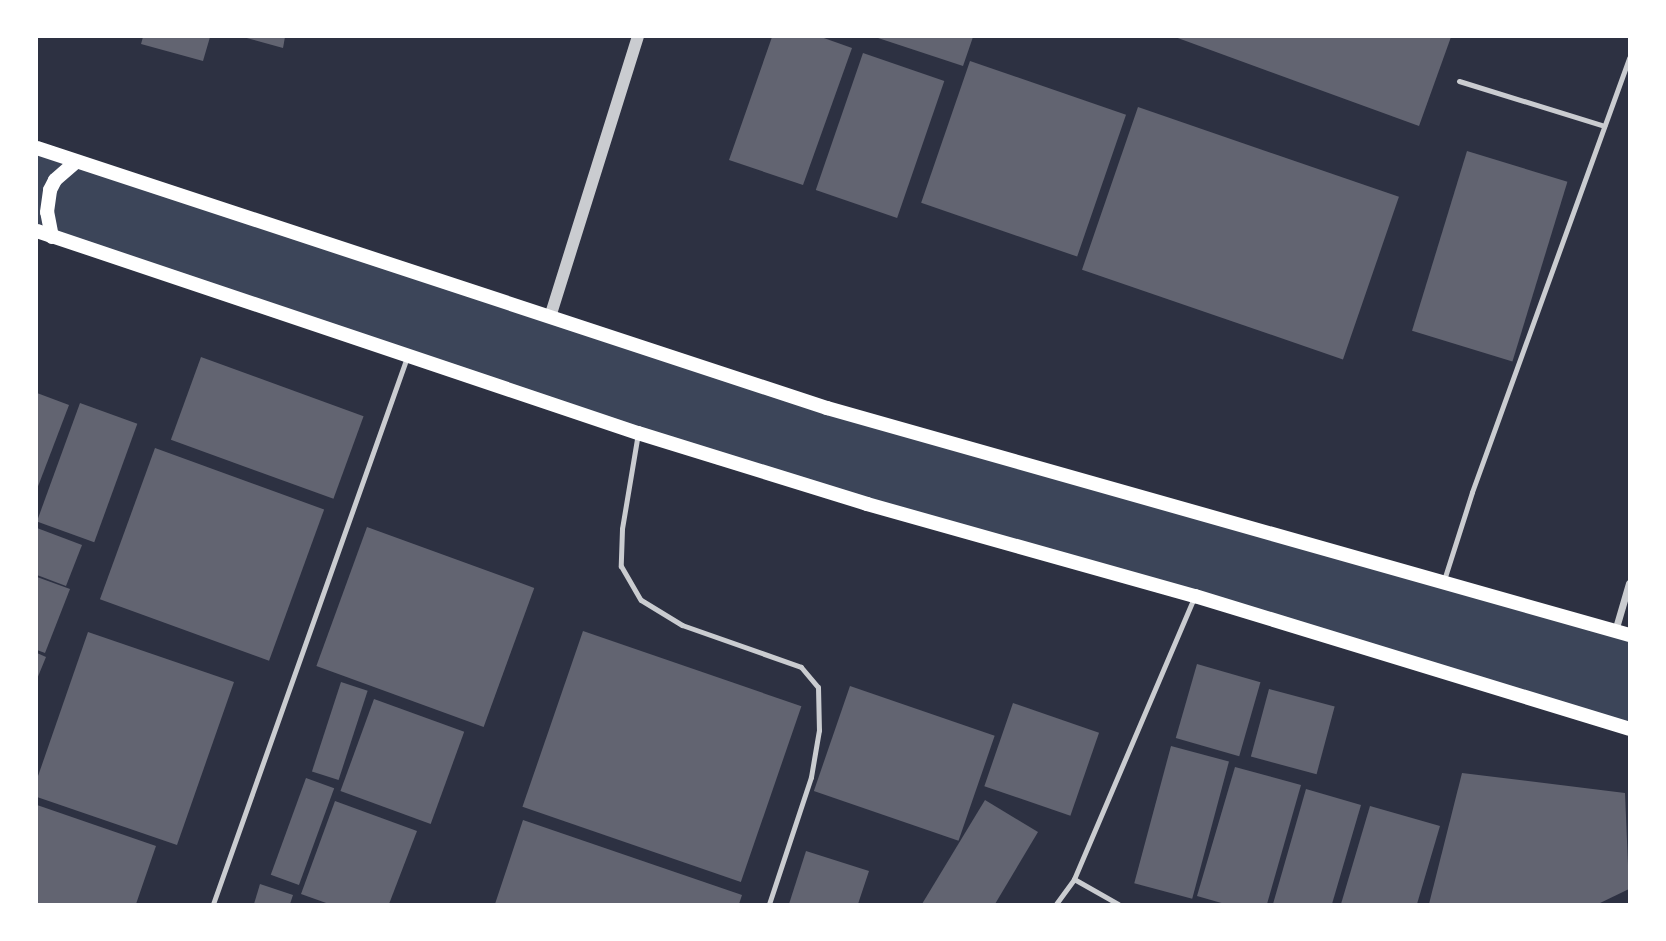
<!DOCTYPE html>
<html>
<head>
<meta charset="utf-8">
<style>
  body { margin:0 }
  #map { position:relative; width:1666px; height:941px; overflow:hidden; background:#2d3142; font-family:"Exo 2",sans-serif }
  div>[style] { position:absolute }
  .green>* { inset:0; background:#3c4559 }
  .building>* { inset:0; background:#626471; transform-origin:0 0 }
  .service>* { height:5px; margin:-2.5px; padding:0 2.5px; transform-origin:2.5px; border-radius:2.5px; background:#caccd0 }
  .minor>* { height:7px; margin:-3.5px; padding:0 3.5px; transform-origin:3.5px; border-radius:3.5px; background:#caccd0 }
  .tertiary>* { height:12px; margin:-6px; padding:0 6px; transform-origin:6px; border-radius:6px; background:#caccd0 }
  .secondary>* { height:14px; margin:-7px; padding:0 7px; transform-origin:7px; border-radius:7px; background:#fff }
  span { translate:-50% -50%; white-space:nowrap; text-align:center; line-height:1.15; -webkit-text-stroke:5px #fff; paint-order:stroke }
  .frame { position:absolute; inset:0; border:38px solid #fff; pointer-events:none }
</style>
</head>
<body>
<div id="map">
  <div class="green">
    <div style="clip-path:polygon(37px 148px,550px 317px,1097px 484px,1629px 635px,1629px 728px,638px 433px,37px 232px)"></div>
  </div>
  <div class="building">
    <div style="clip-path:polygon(143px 37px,210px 37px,203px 61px,141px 44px)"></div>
    <div style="clip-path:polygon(243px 37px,285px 37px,283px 48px)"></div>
    <div style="clip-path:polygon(772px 37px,821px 37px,852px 48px,803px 185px,729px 160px)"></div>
    <div style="clip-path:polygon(875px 37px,973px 37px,963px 66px)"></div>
    <div style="clip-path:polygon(1175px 37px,1451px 37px,1419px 126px)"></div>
    <div style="left:863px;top:53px;width:86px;height:145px;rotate:19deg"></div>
    <div style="left:970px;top:61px;width:165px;height:150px;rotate:19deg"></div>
    <div style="left:1138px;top:107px;width:276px;height:172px;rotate:19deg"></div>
    <div style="left:1467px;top:151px;width:105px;height:188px;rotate:17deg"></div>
    <div style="left:201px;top:357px;width:173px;height:88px;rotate:20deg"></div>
    <div style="clip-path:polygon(37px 393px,69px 405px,37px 489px)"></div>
    <div style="left:80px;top:403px;width:61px;height:126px;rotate:20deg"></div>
    <div style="left:155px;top:448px;width:180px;height:161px;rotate:20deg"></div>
    <div style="left:367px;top:527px;width:178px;height:148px;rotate:20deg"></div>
    <div style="clip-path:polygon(37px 528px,82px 545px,66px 586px,37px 575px)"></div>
    <div style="clip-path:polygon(37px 577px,70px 589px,45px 653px,37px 650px)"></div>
    <div style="left:583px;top:631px;width:231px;height:186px;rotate:19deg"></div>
    <div style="clip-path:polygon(88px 632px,234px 682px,177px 845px,37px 797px,37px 779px)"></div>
    <div style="clip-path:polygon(37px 653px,46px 657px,37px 679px)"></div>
    <div style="left:1197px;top:664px;width:66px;height:77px;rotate:16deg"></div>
    <div style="left:341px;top:682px;width:28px;height:94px;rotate:18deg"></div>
    <div style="left:850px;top:686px;width:153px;height:111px;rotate:19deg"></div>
    <div style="left:1269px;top:689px;width:68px;height:70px;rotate:15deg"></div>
    <div style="left:374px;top:699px;width:96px;height:98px;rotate:20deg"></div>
    <div style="left:1013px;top:703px;width:91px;height:88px;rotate:19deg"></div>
    <div style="left:1171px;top:746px;width:60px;height:142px;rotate:15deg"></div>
    <div style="clip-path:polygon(1235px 767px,1301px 785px,1267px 904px,1225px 904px,1197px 896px)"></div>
    <div style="clip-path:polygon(1462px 773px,1625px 793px,1629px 889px,1598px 904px,1429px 904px)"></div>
    <div style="left:306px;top:778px;width:30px;height:103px;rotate:20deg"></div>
    <div style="clip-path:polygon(1306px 789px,1361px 805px,1332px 904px,1273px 904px)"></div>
    <div style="clip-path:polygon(985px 800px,1038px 832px,995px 904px,922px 904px)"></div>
    <div style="clip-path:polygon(335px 801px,417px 831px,389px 904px,329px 904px,301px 894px)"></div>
    <div style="clip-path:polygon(37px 805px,156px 846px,136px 904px,37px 904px)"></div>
    <div style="clip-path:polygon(1370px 806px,1440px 826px,1417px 904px,1341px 904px)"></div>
    <div style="clip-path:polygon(523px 820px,742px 895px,739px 904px,495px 904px)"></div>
    <div style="clip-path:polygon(806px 851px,869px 871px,858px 904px,789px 904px)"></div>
    <div style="clip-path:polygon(260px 884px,293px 895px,290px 904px,254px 904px)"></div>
  </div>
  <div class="service">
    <div style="left:1459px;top:81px;width:152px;rotate:17.2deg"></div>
    <div style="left:638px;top:433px;width:97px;rotate:99.5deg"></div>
    <div style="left:622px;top:529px;width:37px;rotate:92deg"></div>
    <div style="left:621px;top:566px;width:39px;rotate:60deg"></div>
    <div style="left:641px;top:600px;width:48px;rotate:31.4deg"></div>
    <div style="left:682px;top:625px;width:126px;rotate:19.4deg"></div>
    <div style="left:801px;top:667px;width:26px;rotate:50deg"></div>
    <div style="left:818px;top:687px;width:43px;rotate:88.7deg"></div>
    <div style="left:819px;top:730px;width:48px;rotate:99.7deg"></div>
    <div style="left:811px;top:777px;width:134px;rotate:108.3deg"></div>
    <div style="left:1444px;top:580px;width:92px;rotate:-72.3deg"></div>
    <div style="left:1472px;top:492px;width:462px;rotate:-70.1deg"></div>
    <div style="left:1074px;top:879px;width:51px;rotate:29.6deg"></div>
    <div style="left:213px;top:904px;width:580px;rotate:-70.47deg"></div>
    <div style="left:1056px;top:904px;width:31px;rotate:-54deg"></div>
    <div style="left:1074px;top:879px;width:306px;rotate:-66.9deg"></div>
  </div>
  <div class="minor">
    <div style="left:1615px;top:631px;width:50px;rotate:-73.7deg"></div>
  </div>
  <div class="tertiary">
    <div style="left:550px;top:317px;width:294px;rotate:-72.6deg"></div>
  </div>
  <div class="secondary">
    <div style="left:37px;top:148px;width:832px;rotate:18.22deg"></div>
    <div style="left:827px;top:408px;width:834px;rotate:15.8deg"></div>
    <div style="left:37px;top:231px;width:634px;rotate:18.58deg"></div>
    <div style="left:638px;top:433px;width:240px;rotate:17.2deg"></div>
    <div style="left:867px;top:504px;width:341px;rotate:15.7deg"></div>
    <div style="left:1195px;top:596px;width:454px;rotate:17deg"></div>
    <div style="left:52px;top:237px;width:25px;rotate:-101deg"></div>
    <div style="left:47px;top:212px;width:22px;rotate:-82deg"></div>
    <div style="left:50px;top:190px;width:11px;rotate:-63deg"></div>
    <div style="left:55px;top:180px;width:28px;rotate:-41deg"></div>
  </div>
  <div class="frame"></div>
</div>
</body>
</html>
